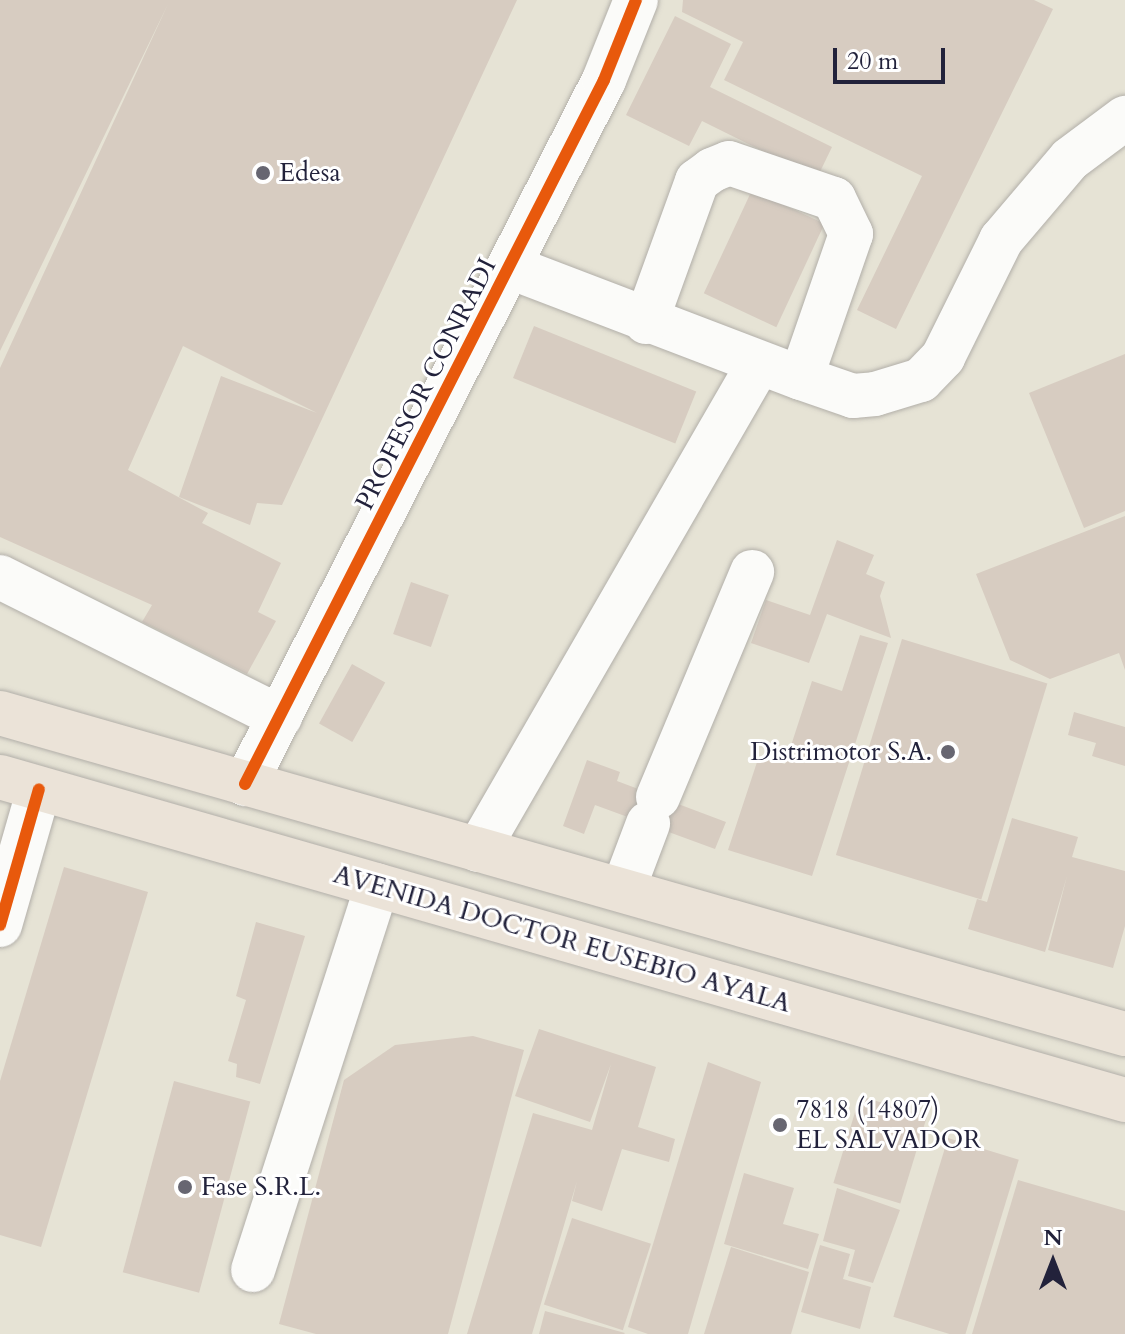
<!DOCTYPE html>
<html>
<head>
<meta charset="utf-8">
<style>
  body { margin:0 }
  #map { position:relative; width:1125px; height:1334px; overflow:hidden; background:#e6e3d5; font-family:Cardo,serif }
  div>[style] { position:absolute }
  .building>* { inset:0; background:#d7ccc1; transform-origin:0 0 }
  .roads { filter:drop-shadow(0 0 2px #b2afa9) drop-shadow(0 0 2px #b2afa9) }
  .minor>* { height:44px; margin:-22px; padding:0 22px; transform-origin:22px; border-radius:22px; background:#fbfbf9 }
  .highway>* { height:44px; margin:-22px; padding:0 22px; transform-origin:22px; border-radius:22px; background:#ebe3d8 }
  .cycleway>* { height:12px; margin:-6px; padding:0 6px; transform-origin:6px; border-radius:6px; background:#e8590c }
  .dots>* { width:22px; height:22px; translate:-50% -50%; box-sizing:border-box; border:4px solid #fff; border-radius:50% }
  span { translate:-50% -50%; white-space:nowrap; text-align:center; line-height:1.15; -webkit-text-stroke:6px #fff; paint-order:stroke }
  .poi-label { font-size:26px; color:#22223b }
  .left { translate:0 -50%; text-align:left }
  .right { translate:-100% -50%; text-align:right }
  .street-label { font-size:26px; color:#22223b }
  .north { position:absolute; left:1013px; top:1222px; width:80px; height:80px; -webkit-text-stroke:6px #fff; paint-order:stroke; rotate:0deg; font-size:22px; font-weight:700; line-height:32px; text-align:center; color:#22223b }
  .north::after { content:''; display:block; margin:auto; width:28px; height:36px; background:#22223b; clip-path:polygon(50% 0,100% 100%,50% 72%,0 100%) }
  .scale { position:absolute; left:833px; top:48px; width:112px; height:36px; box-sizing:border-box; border:4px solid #22223b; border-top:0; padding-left:10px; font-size:24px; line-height:28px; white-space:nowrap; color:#22223b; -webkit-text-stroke:6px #fff; paint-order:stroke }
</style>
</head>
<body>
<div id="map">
  <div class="building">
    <div style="clip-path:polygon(0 0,517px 0,282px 505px,257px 503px,250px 525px,179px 497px,221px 376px,317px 413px,183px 346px,128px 470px,208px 513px,202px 523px,281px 563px,258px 612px,276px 621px,247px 674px,142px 622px,152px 605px,0 537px,0 368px,168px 4px,0 351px)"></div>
    <div style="clip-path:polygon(683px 0,1034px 0,1053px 9px,896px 329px,857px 310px,922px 176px,724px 80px,743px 42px,682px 12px)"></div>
    <div style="clip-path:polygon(675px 16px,731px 44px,710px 87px,832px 147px,817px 178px,702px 121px,689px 146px,626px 115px)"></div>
    <div style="left:752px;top:190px;width:80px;height:114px;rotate:25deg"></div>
    <div style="left:534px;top:326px;width:175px;height:56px;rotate:22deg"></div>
    <div style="clip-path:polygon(1125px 354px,1125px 511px,1084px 528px,1029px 393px)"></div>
    <div style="clip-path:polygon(1125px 516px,1125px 670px,1119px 653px,1050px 679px,1010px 660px,976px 574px)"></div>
    <div style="clip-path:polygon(837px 540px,874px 555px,866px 574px,885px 582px,880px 596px,891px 638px,827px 614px,809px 663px,751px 643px,766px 600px,810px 615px)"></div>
    <div style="left:411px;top:582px;width:40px;height:55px;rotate:19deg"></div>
    <div style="clip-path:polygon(860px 635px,888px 643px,812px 876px,728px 850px,759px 756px,785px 764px,812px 681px,842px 691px)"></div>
    <div style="left:902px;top:639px;width:152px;height:226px;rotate:17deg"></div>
    <div style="left:352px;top:664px;width:38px;height:68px;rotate:29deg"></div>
    <div style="clip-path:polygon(1074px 712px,1125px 727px,1125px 766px,1092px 756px,1096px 743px,1068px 735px)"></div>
    <div style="clip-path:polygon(587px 760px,620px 772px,617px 781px,726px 822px,715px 849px,595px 805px,584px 834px,563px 826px)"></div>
    <div style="clip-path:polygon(1012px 818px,1078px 837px,1072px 857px,1125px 871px,1125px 926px,1113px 968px,1048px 950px,1067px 876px,1045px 952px,968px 929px,977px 899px,987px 902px)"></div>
    <div style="clip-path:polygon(64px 867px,148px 892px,41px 1247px,0 1235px,0 1081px)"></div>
    <div style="clip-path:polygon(256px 922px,305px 936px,260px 1084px,236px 1077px,237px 1064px,228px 1061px,246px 1000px,236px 996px)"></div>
    <div style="clip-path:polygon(539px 1029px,656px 1067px,638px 1127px,675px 1139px,669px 1162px,622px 1149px,602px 1211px,572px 1201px,577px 1181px,532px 1334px,467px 1334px,533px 1113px,592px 1130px,611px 1064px,590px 1122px,515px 1096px)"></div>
    <div style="clip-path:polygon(473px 1036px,524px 1050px,448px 1334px,316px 1334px,279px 1324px,344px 1080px,395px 1045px)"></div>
    <div style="clip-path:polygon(708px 1062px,761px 1082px,688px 1334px,648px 1334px,628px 1327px)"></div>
    <div style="left:174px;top:1081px;width:79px;height:198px;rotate:15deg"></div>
    <div style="left:860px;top:1096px;width:70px;height:91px;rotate:17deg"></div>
    <div style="left:948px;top:1138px;width:74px;height:187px;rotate:17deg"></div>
    <div style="clip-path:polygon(744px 1173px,794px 1188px,783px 1224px,819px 1234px,808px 1269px,724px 1244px)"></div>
    <div style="clip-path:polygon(1018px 1180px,1125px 1211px,1125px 1334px,972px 1334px)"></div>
    <div style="clip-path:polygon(837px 1188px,900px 1210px,873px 1283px,848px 1276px,855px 1250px,823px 1241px)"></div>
    <div style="left:572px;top:1218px;width:83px;height:91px;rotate:18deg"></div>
    <div style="clip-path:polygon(820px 1245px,850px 1254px,843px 1279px,871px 1287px,860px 1329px,801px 1312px)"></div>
    <div style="clip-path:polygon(731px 1247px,809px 1272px,791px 1334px,704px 1334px)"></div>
    <div style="clip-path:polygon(545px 1311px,625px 1333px,624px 1334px,539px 1334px)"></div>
  </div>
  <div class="roads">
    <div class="minor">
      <div style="left:510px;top:267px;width:311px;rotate:20.9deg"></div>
      <div style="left:801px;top:378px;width:55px;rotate:19.1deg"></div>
      <div style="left:853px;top:396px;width:22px;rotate:-5deg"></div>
      <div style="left:875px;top:394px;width:48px;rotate:-16.9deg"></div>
      <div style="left:921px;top:380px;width:32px;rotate:-46deg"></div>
      <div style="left:943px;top:357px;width:131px;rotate:-63.6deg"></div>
      <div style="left:1001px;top:240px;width:106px;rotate:-49.6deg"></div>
      <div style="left:1070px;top:159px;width:69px;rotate:-36.7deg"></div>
      <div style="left:646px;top:322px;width:150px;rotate:-70.1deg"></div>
      <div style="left:697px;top:181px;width:19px;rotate:-36deg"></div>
      <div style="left:712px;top:170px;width:18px;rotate:-22deg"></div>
      <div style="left:729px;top:163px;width:111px;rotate:18.9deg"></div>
      <div style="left:834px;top:199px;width:39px;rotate:64deg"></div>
      <div style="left:851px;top:234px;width:152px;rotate:109.1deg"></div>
      <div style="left:0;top:577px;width:313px;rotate:26.6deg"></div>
      <div style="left:245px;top:784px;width:790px;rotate:-62.98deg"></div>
      <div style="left:604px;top:80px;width:86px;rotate:-68.2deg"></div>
      <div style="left:658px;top:797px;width:244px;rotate:-67.3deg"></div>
      <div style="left:478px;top:850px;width:562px;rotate:-60.01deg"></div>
      <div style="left:623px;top:890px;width:71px;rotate:-69.3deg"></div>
      <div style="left:0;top:925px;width:141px;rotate:-74deg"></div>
      <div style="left:253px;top:1270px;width:404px;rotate:-72.1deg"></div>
    </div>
    <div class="highway">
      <div style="left:0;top:713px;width:1170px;rotate:15.93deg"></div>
      <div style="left:0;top:777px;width:1170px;rotate:16.02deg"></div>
    </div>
  </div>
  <div class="cycleway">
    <div style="left:245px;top:784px;width:790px;rotate:-62.98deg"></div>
    <div style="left:604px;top:80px;width:86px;rotate:-68.2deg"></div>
    <div style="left:0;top:925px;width:141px;rotate:-74deg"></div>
  </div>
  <div class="dots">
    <div style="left:263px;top:173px;background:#676671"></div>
    <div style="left:948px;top:752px;background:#676671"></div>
    <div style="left:780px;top:1125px;background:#676671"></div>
    <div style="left:185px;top:1187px;background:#676671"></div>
  </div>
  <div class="poi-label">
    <span class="left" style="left:279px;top:173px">Edesa</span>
    <span class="right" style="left:932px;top:752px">Distrimotor S.A.</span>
    <span class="left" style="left:796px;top:1125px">7818 (14807)<br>EL SALVADOR</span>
    <span class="left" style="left:201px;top:1187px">Fase S.R.L.</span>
  </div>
  <div class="street-label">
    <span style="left:426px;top:384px;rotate:-63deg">PROFESOR CONRADI</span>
    <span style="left:562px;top:939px;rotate:16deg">AVENIDA DOCTOR EUSEBIO AYALA</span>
  </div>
  <div class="north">N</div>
  <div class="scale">20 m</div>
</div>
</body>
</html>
